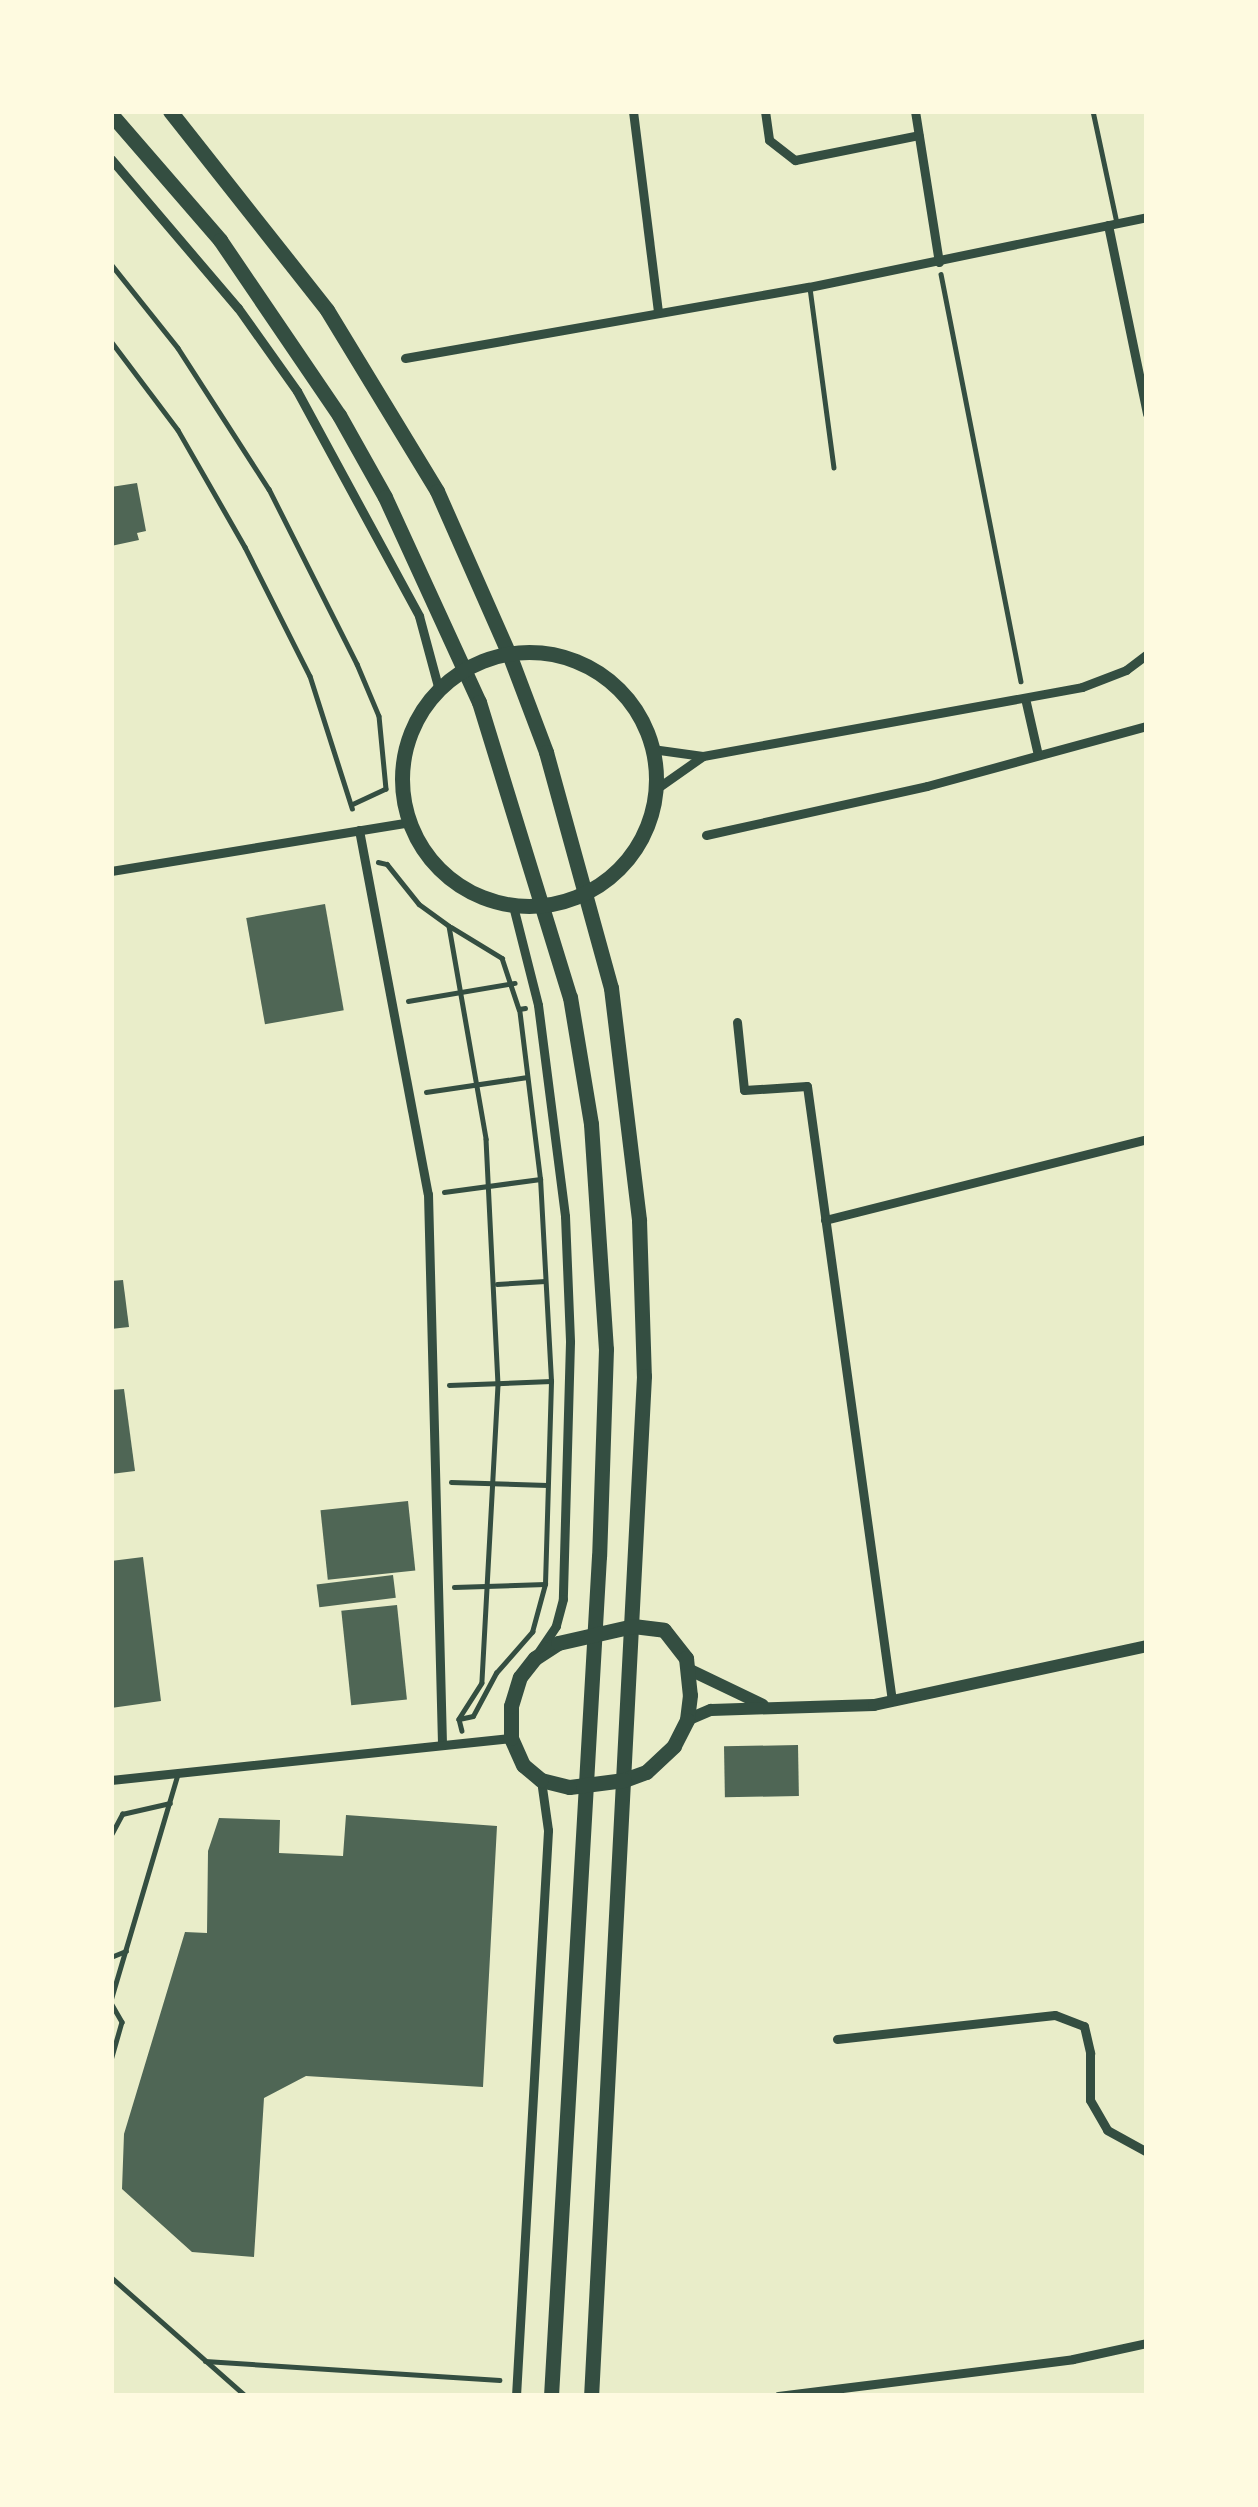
<!DOCTYPE html>
<html>
<head>
<meta charset="utf-8">
<style>
  body { margin:0 }
  #map { position:relative; width:1258px; height:2507px; overflow:hidden; background:#e9edc9; font-family:Overpass,sans-serif }
  div>[style] { position:absolute }
  [style*='--x'] { left:calc(var(--x)*1px); top:calc(var(--y)*1px); width:calc(var(--w)*1px); rotate:calc(var(--a)*1deg) }
  .building>* { inset:0; background:#4f6655; transform-origin:0 0 }
  .path>* { height:4.5px; margin:-2.25px; padding:0 2.25px; transform-origin:2.25px; border-radius:2.25px; background:#344e41 }
  .service>* { height:4.5px; margin:-2.25px; padding:0 2.25px; transform-origin:2.25px; border-radius:2.25px; background:#344e41 }
  .minor>* { height:9px; margin:-4.5px; padding:0 4.5px; transform-origin:4.5px; border-radius:4.5px; background:#344e41 }
  .tertiary>* { height:12px; margin:-6px; padding:0 6px; transform-origin:6px; border-radius:6px; background:#344e41 }
  .primary>* { height:15px; margin:-7.5px; padding:0 7.5px; transform-origin:7.5px; border-radius:7.5px; background:#344e41 }
  .primary>.ring { margin:-7.5px; padding:0; box-sizing:content-box; background:none; border:15px solid #344e41; border-radius:50% }
  span { translate:-50% -50%; white-space:nowrap; text-align:center; line-height:1.15; -webkit-text-stroke:10px #fefae0; paint-order:stroke }
  .frame { position:absolute; inset:0; border:114px solid #fefae0; pointer-events:none }
</style>
</head>
<body>
<div id="map">
  <div class="building">
    <i style="clip-path:polygon(137px 483px,146px 531px,137px 533px,139px 540px,111px 546px,111px 487px)"></i>
    <i style="left:325px;top:904px;width:108px;height:80px;rotate:80deg"></i>
    <i style="clip-path:polygon(123px 1280px,129px 1327px,111px 1329px,111px 1281px)"></i>
    <i style="clip-path:polygon(124px 1389px,135px 1471px,111px 1474px,111px 1390px)"></i>
    <i style="left:408px;top:1501px;width:70px;height:88px;rotate:84deg"></i>
    <i style="clip-path:polygon(143px 1557px,161px 1701px,111px 1708px,111px 1561px)"></i>
    <i style="left:393px;top:1575px;width:23px;height:77px;rotate:83deg"></i>
    <i style="left:397px;top:1605px;width:95px;height:56px;rotate:84deg"></i>
    <i style="left:798px;top:1745px;width:51px;height:74px;rotate:89deg"></i>
    <i style="clip-path:polygon(346px 1815px,497px 1826px,483px 2087px,306px 2076px,264px 2098px,254px 2257px,192px 2252px,122px 2189px,124px 2134px,185px 1932px,207px 1933px,208px 1851px,219px 1818px,280px 1820px,279px 1853px,343px 1856px)"></i>
  </div>
  <div class="path">
    <i style="--x:111;--y:264;--w:107;--a:51.4"></i>
    <i style="--x:178;--y:348;--w:168;--a:57.2"></i>
    <i style="--x:269;--y:489;--w:196;--a:63.3"></i>
    <i style="--x:357;--y:664;--w:56;--a:67.1"></i>
    <i style="--x:379;--y:716;--w:73;--a:84.5"></i>
    <i style="--x:386;--y:789;--w:38;--a:155"></i>
    <i style="--x:941;--y:274;--w:415;--a:78.9"></i>
    <i style="--x:111;--y:341;--w:111;--a:53"></i>
    <i style="--x:178;--y:430;--w:135;--a:60.2"></i>
    <i style="--x:245;--y:547;--w:144;--a:63.3"></i>
    <i style="--x:310;--y:676;--w:139;--a:72.3"></i>
    <i style="--x:378;--y:862;--w:9;--a:13"></i>
    <i style="--x:387;--y:864;--w:51;--a:51.3"></i>
    <i style="--x:419;--y:904;--w:37;--a:36"></i>
    <i style="--x:449;--y:926;--w:216;--a:80.1"></i>
    <i style="--x:486;--y:1139;--w:246;--a:87.2"></i>
    <i style="--x:498;--y:1385;--w:298;--a:93.1"></i>
    <i style="--x:482;--y:1683;--w:43;--a:122.6"></i>
    <i style="--x:459;--y:1719;--w:12;--a:76"></i>
    <i style="--x:451;--y:927;--w:60;--a:31.3"></i>
    <i style="--x:502;--y:958;--w:54;--a:71.6"></i>
    <i style="--x:408;--y:1001;--w:108;--a:-9.6"></i>
    <i style="--x:426;--y:1092;--w:102;--a:-8.4"></i>
    <i style="--x:444;--y:1192;--w:97;--a:-7.7"></i>
    <i style="--x:497;--y:1284;--w:48;--a:-3.6"></i>
    <i style="--x:449;--y:1385;--w:102;--a:-2.2"></i>
    <i style="--x:451;--y:1482;--w:96;--a:1.8"></i>
    <i style="--x:454;--y:1587;--w:91;--a:-1.9"></i>
    <i style="--x:459;--y:1719;--w:14;--a:-12"></i>
    <i style="--x:473;--y:1716;--w:49;--a:-61.9"></i>
    <i style="--x:496;--y:1673;--w:55;--a:-48.7"></i>
    <i style="--x:532;--y:1632;--w:50;--a:-74.8"></i>
    <i style="--x:545;--y:1584;--w:203;--a:-88.3"></i>
    <i style="--x:551;--y:1381;--w:202;--a:-93.1"></i>
    <i style="--x:540;--y:1179;--w:171;--a:-97"></i>
    <i style="--x:519;--y:1009;--w:6;--a:-9"></i>
    <i style="--x:111;--y:2277;--w:180;--a:41.4"></i>
    <i style="--x:205;--y:2361;--w:295;--a:3.7"></i>
  </div>
  <div class="service">
    <i style="--x:1093;--y:111;--w:115;--a:77.9"></i>
    <i style="--x:810;--y:288;--w:181;--a:82.4"></i>
    <i style="--x:111;--y:1835;--w:24;--a:-62"></i>
    <i style="--x:122;--y:1814;--w:49;--a:-12.9"></i>
    <i style="--x:111;--y:1957;--w:16;--a:-22"></i>
    <i style="--x:111;--y:1999;--w:233;--a:-73.5"></i>
    <i style="--x:111;--y:2003;--w:22;--a:60"></i>
    <i style="--x:122;--y:2022;--w:40;--a:106"></i>
  </div>
  <div class="minor">
    <i style="--x:633;--y:111;--w:202;--a:82.9"></i>
    <i style="--x:765;--y:111;--w:29;--a:82"></i>
    <i style="--x:769;--y:140;--w:33;--a:38"></i>
    <i style="--x:795;--y:160;--w:126;--a:-11.4"></i>
    <i style="--x:915;--y:111;--w:153;--a:81"></i>
    <i style="--x:111;--y:159;--w:196;--a:49.6"></i>
    <i style="--x:238;--y:308;--w:102;--a:54.6"></i>
    <i style="--x:297;--y:391;--w:256;--a:61.5"></i>
    <i style="--x:419;--y:616;--w:77;--a:74.9"></i>
    <i style="--x:1108;--y:225;--w:193;--a:78.3"></i>
    <i style="--x:405;--y:358;--w:410;--a:-10"></i>
    <i style="--x:809;--y:287;--w:345;--a:-11.7"></i>
    <i style="--x:1025;--y:698;--w:58;--a:77.2"></i>
    <i style="--x:652;--y:749;--w:51;--a:7.8"></i>
    <i style="--x:703;--y:756;--w:385;--a:-10.3"></i>
    <i style="--x:1082;--y:687;--w:47;--a:-21.1"></i>
    <i style="--x:1126;--y:670;--w:26;--a:-37"></i>
    <i style="--x:656;--y:789;--w:57;--a:-35.1"></i>
    <i style="--x:359;--y:830;--w:370;--a:79.3"></i>
    <i style="--x:428;--y:1194;--w:551;--a:88.54"></i>
    <i style="--x:706;--y:835;--w:226;--a:-12.5"></i>
    <i style="--x:927;--y:786;--w:228;--a:-15.3"></i>
    <i style="--x:111;--y:871;--w:302;--a:-9.3"></i>
    <i style="--x:513;--y:906;--w:102;--a:75.8"></i>
    <i style="--x:538;--y:1005;--w:213;--a:82.7"></i>
    <i style="--x:565;--y:1216;--w:126;--a:87.7"></i>
    <i style="--x:570;--y:1342;--w:257;--a:91.6"></i>
    <i style="--x:563;--y:1599;--w:28;--a:105"></i>
    <i style="--x:556;--y:1626;--w:30;--a:124"></i>
    <i style="--x:737;--y:1022;--w:68;--a:84.1"></i>
    <i style="--x:744;--y:1090;--w:63;--a:-3.6"></i>
    <i style="--x:807;--y:1086;--w:621;--a:82.13"></i>
    <i style="--x:825;--y:1220;--w:332;--a:-14.1"></i>
    <i style="--x:111;--y:1780;--w:402;--a:-6"></i>
    <i style="--x:837;--y:2039;--w:219;--a:-6.3"></i>
    <i style="--x:1055;--y:2015;--w:31;--a:21"></i>
    <i style="--x:1084;--y:2026;--w:28;--a:77"></i>
    <i style="--x:1090;--y:2053;--w:47;--a:90"></i>
    <i style="--x:1090;--y:2100;--w:34;--a:60"></i>
    <i style="--x:1107;--y:2130;--w:46;--a:28.8"></i>
    <i style="--x:516;--y:2396;--w:567;--a:-86.76"></i>
    <i style="--x:548;--y:1830;--w:50;--a:-98"></i>
    <i style="--x:778;--y:2396;--w:297;--a:-7.1"></i>
    <i style="--x:1073;--y:2359;--w:76;--a:-12.2"></i>
  </div>
  <div class="tertiary">
    <i style="--x:688;--y:1669;--w:83;--a:25.6"></i>
    <i style="--x:687;--y:1720;--w:26;--a:-23"></i>
    <i style="--x:711;--y:1710;--w:163;--a:-1.8"></i>
    <i style="--x:874;--y:1705;--w:279;--a:-12.2"></i>
  </div>
  <div class="primary">
    <i style="--x:170;--y:111;--w:253;--a:51.7"></i>
    <i style="--x:327;--y:310;--w:212;--a:58.7"></i>
    <i style="--x:437;--y:491;--w:178;--a:66.2"></i>
    <i style="--x:509;--y:654;--w:105;--a:69.3"></i>
    <i style="--x:546;--y:752;--w:245;--a:74.6"></i>
    <i style="--x:611;--y:988;--w:234;--a:83.1"></i>
    <i style="--x:639;--y:1220;--w:156;--a:88.2"></i>
    <i style="--x:644;--y:1376;--w:1021;--a:92.97"></i>
    <i style="--x:111;--y:114;--w:167;--a:49.1"></i>
    <i style="--x:220;--y:240;--w:212;--a:55.8"></i>
    <i style="--x:339;--y:415;--w:94;--a:60.7"></i>
    <i style="--x:385;--y:497;--w:226;--a:65.4"></i>
    <i style="--x:479;--y:702;--w:309;--a:72.9"></i>
    <i style="--x:570;--y:997;--w:129;--a:80.6"></i>
    <i style="--x:591;--y:1124;--w:225;--a:86.2"></i>
    <i style="--x:606;--y:1349;--w:207;--a:91.9"></i>
    <i style="--x:599;--y:1556;--w:841;--a:93.27"></i>
    <i class="ring" style="left:402px;top:652px;width:239px;height:239px"></i>
    <i style="--x:633;--y:1626;--w:31;--a:7"></i>
    <i style="--x:664;--y:1630;--w:36;--a:52"></i>
    <i style="--x:686;--y:1658;--w:37;--a:84"></i>
    <i style="--x:690;--y:1695;--w:25;--a:97"></i>
    <i style="--x:687;--y:1720;--w:29;--a:117"></i>
    <i style="--x:674;--y:1746;--w:38;--a:137"></i>
    <i style="--x:646;--y:1772;--w:23;--a:160"></i>
    <i style="--x:624;--y:1780;--w:55;--a:172.7"></i>
    <i style="--x:569;--y:1787;--w:29;--a:-166"></i>
    <i style="--x:541;--y:1780;--w:23;--a:-140"></i>
    <i style="--x:523;--y:1765;--w:30;--a:-114"></i>
    <i style="--x:511;--y:1738;--w:32;--a:-90"></i>
    <i style="--x:511;--y:1706;--w:30;--a:-73"></i>
    <i style="--x:520;--y:1677;--w:24;--a:-52"></i>
    <i style="--x:535;--y:1658;--w:27;--a:-33"></i>
    <i style="--x:558;--y:1643;--w:77;--a:-12.8"></i>
  </div>
  <div class="frame"></div>
</div>
</body>
</html>
